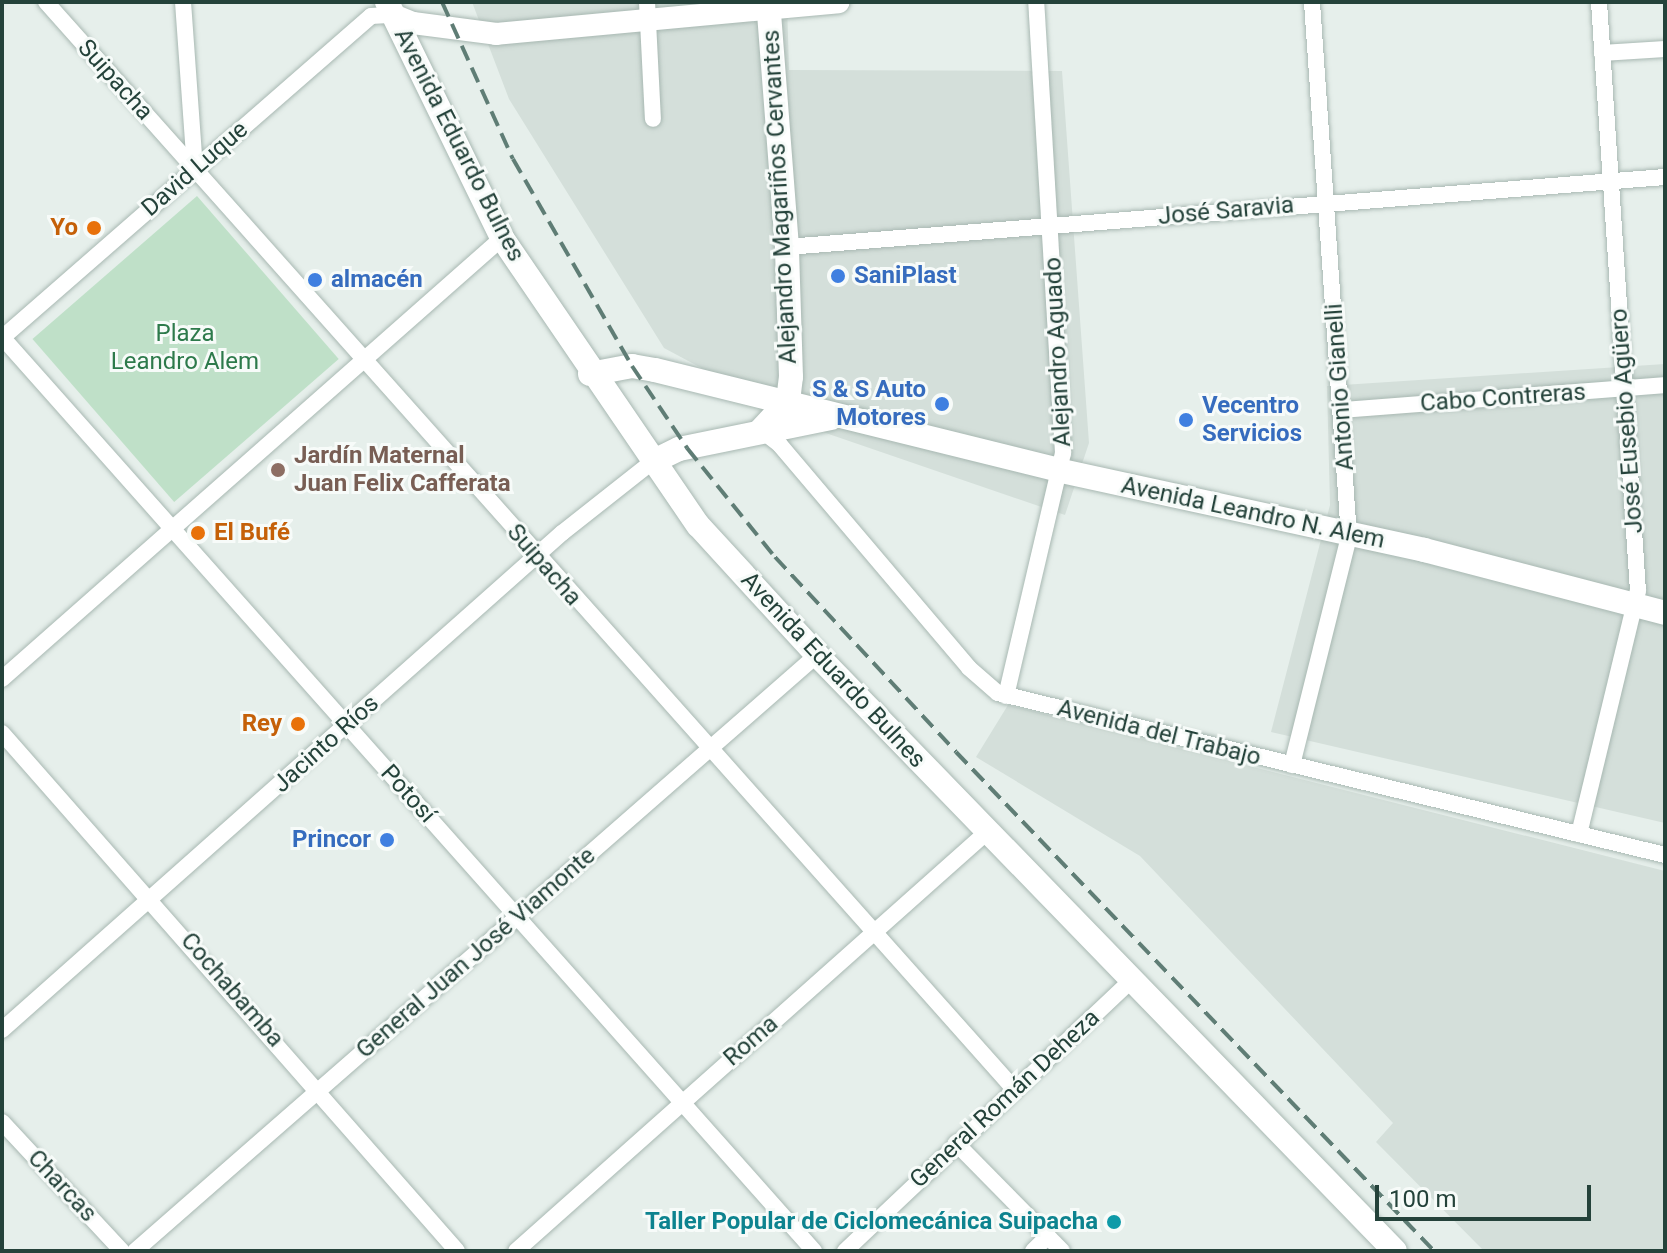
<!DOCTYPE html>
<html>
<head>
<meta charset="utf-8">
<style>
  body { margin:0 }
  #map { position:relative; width:1667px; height:1253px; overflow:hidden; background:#e6efeb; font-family:Roboto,sans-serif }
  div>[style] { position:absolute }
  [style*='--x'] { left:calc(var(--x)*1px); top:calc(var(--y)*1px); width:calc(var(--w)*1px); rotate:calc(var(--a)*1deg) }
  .built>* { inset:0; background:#d4dfda }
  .green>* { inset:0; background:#bfe0c8; transform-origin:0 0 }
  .roads { filter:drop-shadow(0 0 2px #a8b8b2) drop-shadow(0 0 2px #a8b8b2) }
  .minor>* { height:16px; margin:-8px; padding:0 8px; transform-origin:8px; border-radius:8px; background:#fff }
  .tertiary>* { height:22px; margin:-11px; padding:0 11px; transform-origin:11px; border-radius:11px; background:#fff }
  .secondary>* { height:24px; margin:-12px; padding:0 12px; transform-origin:12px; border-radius:12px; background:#fff }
  .rail>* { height:4px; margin-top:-2px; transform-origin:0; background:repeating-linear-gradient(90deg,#5f7d75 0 16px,transparent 0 24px) }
  .dots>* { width:22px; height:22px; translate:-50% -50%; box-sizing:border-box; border:4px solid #f7fbf9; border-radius:50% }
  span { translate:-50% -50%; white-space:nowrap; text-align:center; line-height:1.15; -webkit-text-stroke:6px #f7fbf9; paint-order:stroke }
  .street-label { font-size:24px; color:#24423a }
  .food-label { font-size:24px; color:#c56008; font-weight:700 }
  .right { translate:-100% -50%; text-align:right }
  .left { translate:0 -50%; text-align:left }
  .shop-label { font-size:24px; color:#366cbe; font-weight:700 }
  .park-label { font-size:24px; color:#2d7a4b }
  .education-label { font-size:24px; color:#785e54; font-weight:700 }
  .culture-label { font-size:24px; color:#0d838f; font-weight:700 }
  .frame { position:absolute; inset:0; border:4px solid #24423a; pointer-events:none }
  .scale { position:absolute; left:1375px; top:1185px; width:216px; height:36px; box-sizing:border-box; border:4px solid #24423a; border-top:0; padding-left:10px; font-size:24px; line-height:28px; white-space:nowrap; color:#24423a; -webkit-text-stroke:6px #f7fbf9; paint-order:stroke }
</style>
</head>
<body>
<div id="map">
  <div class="built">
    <i style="clip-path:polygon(472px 2px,787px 2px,789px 70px,1062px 71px,1089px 443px,1065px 515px,817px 430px,664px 348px,509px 99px)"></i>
    <i style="clip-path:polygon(1665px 364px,1665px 823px,1271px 732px,1330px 505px,1327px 386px)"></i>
    <i style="clip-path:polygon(1008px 705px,1665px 871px,1665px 1251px,1484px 1251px,1376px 1142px,1393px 1123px,1140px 856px,976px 757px)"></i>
  </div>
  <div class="green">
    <i style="left:197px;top:196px;width:216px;height:218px;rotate:49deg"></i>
  </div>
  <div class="roads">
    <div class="minor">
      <i style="--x:46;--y:2;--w:1457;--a:48.31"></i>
      <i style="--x:183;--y:2;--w:167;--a:85.9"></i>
      <i style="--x:647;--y:2;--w:117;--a:87.1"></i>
      <i style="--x:1602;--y:53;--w:63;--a:-3.6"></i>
      <i style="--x:787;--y:247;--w:881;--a:-4.56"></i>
      <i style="--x:2;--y:337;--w:1223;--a:48.38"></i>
      <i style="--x:2;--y:338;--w:490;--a:-41.1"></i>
      <i style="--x:371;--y:16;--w:22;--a:-3"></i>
      <i style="--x:1342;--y:410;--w:324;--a:-4.4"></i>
      <i style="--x:761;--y:430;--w:24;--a:38"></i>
      <i style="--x:780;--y:445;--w:292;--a:49.7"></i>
      <i style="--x:969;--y:668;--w:38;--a:41"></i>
      <i style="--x:998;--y:693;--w:686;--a:13.65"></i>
      <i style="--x:2;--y:679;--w:667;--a:-41.41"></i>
      <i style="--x:1006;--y:696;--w:250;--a:-76.8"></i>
      <i style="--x:1063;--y:453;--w:452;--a:-93.4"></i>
      <i style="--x:2;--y:733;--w:689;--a:48.7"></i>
      <i style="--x:1292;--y:765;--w:235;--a:-76"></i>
      <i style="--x:1349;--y:537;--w:536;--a:-93.96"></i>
      <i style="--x:1579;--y:834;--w:250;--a:-76.4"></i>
      <i style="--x:1638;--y:591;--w:590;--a:-93.79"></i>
      <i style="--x:2;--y:1030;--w:749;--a:-41.59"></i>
      <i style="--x:562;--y:533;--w:115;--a:-38.3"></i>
      <i style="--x:2;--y:1122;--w:176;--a:47.1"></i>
      <i style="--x:956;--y:1143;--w:151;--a:45.5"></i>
      <i style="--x:135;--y:1251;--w:906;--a:-41.15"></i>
      <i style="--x:516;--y:1251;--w:630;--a:-41.66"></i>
      <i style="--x:845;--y:1251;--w:393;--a:-43.4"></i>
      <i style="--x:1033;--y:1251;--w:21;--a:-45"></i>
    </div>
    <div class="tertiary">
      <i style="--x:393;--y:15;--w:22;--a:22"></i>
      <i style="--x:413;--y:23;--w:84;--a:7.5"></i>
      <i style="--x:496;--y:34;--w:344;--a:-5.3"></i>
    </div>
    <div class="secondary">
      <i style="--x:387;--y:2;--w:263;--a:64"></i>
      <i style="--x:502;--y:238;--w:348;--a:55.7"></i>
      <i style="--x:698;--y:525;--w:176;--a:47.5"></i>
      <i style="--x:817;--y:655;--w:830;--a:45.88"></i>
      <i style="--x:590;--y:374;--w:43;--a:-10.8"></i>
      <i style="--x:632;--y:366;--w:23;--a:10"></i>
      <i style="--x:655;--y:370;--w:419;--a:13.9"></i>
      <i style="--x:1062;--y:471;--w:371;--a:12.3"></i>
      <i style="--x:1424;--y:550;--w:249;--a:14.6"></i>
      <i style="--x:761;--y:430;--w:40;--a:-47"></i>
      <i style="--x:788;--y:401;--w:24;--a:-83"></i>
      <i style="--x:791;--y:377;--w:130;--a:-91.8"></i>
      <i style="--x:787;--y:247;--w:246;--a:-94.4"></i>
      <i style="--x:652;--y:462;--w:30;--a:-26"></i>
      <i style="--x:679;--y:449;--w:155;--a:-11.5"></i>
    </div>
  </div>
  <div class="rail">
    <i style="--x:442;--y:2;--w:172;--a:65.7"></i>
    <i style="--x:513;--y:159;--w:239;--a:60.1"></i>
    <i style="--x:632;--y:366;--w:99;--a:56.1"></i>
    <i style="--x:687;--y:448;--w:140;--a:51.1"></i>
    <i style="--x:775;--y:557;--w:266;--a:47.1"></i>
    <i style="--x:956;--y:752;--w:691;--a:46.23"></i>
  </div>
  <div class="dots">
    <i style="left:94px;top:228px;background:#e8710a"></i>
    <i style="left:838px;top:276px;background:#3f7fe0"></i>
    <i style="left:315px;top:280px;background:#3f7fe0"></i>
    <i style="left:942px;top:404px;background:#3f7fe0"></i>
    <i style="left:1186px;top:420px;background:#3f7fe0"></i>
    <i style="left:278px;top:470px;background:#8d6e63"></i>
    <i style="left:198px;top:533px;background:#e8710a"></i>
    <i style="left:298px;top:724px;background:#e8710a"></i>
    <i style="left:387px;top:840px;background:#3f7fe0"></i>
    <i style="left:1114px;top:1222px;background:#0f9aa8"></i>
  </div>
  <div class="street-label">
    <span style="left:115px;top:80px;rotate:48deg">Suipacha</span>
    <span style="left:459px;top:145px;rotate:63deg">Avenida Eduardo Bulnes</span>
    <span style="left:195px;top:169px;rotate:-41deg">David Luque</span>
    <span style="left:780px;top:197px;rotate:-93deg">Alejandro Magariños Cervantes</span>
    <span style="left:1226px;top:211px;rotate:-5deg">José Saravia</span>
    <span style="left:1058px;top:352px;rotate:-93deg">Alejandro Aguado</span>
    <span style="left:1340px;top:387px;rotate:-94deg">Antonio Gianelli</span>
    <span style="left:1503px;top:398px;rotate:-4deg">Cabo Contreras</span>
    <span style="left:1627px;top:421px;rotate:-94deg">José Eusebio Agüero</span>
    <span style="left:1253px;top:513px;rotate:12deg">Avenida Leandro N. Alem</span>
    <span style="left:544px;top:565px;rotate:49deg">Suipacha</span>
    <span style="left:833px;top:670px;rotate:47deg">Avenida Eduardo Bulnes</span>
    <span style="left:1159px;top:733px;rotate:14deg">Avenida del Trabajo</span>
    <span style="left:326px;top:744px;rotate:-42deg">Jacinto Ríos</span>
    <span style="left:408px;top:794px;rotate:48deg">Potosí</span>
    <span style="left:476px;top:953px;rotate:-41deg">General Juan José Viamonte</span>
    <span style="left:232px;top:990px;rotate:49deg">Cochabamba</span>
    <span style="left:751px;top:1041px;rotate:-41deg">Roma</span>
    <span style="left:1005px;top:1099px;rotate:-43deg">General Román Deheza</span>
    <span style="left:62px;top:1186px;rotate:47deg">Charcas</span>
  </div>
  <div class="food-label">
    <span class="right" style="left:78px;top:228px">Yo</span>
    <span class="left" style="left:214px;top:533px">El Bufé</span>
    <span class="right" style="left:282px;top:724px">Rey</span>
  </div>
  <div class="shop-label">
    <span class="left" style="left:854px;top:276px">SaniPlast</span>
    <span class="left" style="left:331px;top:280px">almacén</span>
    <span class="right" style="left:926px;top:404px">S &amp; S Auto<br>Motores</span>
    <span class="left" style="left:1202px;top:420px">Vecentro<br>Servicios</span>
    <span class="right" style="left:371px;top:840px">Princor</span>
  </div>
  <div class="park-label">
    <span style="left:185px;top:348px">Plaza<br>Leandro Alem</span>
  </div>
  <div class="education-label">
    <span class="left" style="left:294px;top:470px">Jardín Maternal<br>Juan Felix Cafferata</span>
  </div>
  <div class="culture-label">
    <span class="right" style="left:1098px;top:1222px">Taller Popular de Ciclomecánica Suipacha</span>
  </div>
  <div class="frame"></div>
  <div class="scale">100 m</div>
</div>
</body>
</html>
